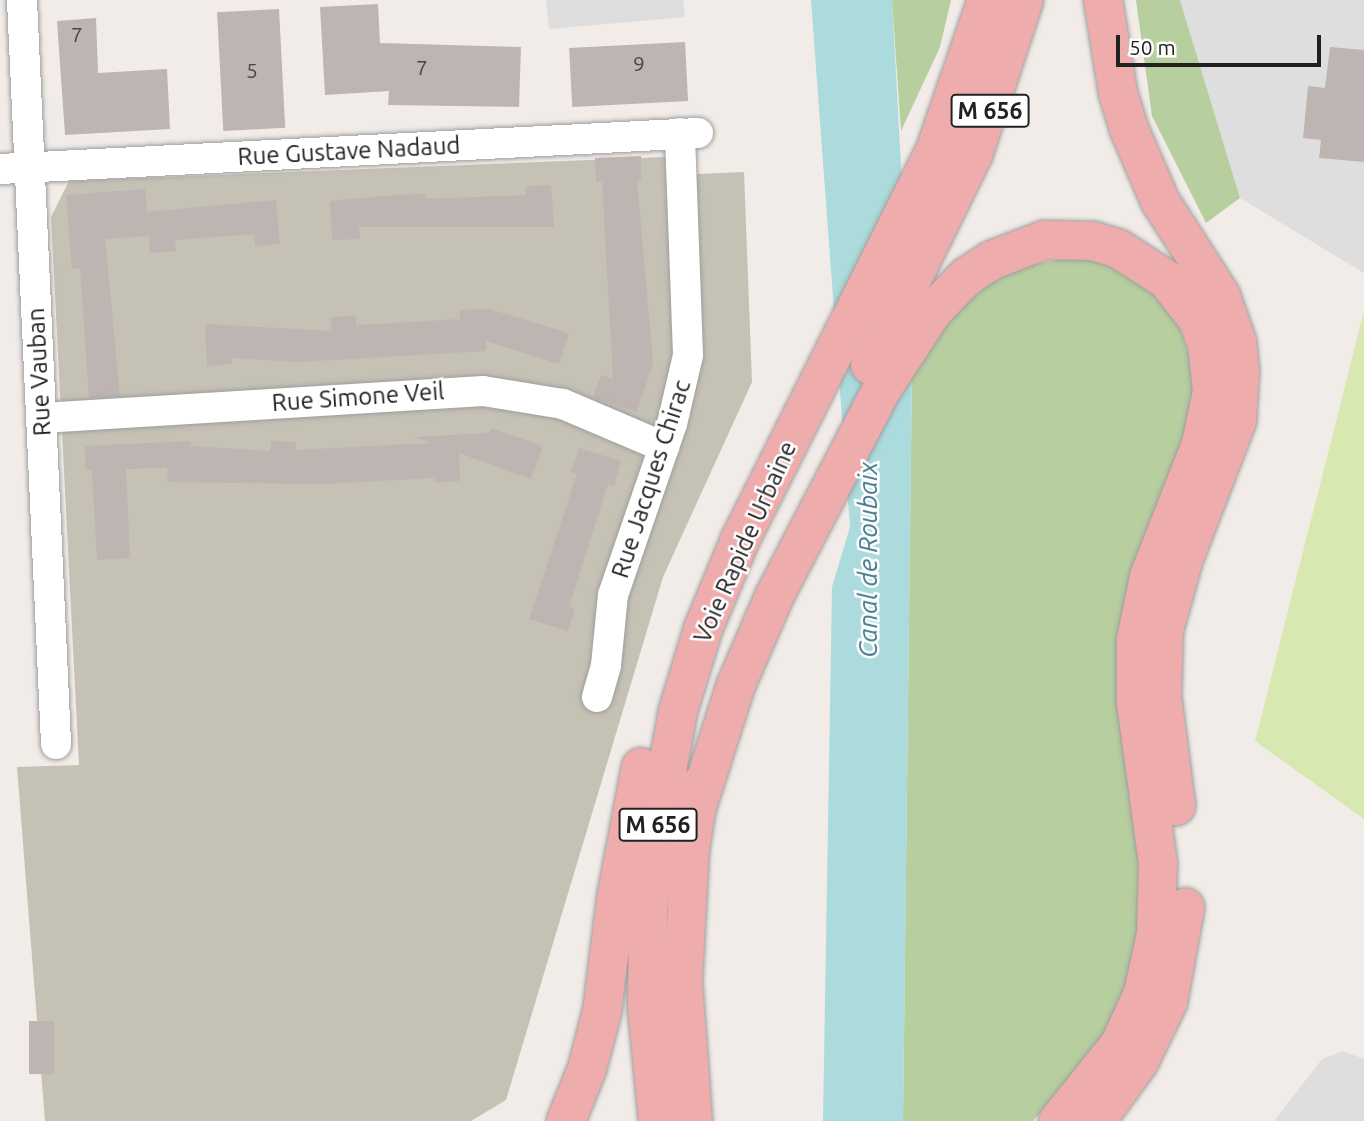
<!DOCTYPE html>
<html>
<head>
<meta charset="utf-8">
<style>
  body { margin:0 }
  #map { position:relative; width:1364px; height:1121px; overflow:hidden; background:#f1ece8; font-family:Ubuntu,sans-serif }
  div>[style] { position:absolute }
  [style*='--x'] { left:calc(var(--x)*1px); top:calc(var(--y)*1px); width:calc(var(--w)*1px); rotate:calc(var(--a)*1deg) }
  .residential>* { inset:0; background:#dfdede }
  .construction>* { inset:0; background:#c5c1b4 }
  .grass>* { inset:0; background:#d7e8b1 }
  .forest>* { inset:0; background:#b7ce9f }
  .parking>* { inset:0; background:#ddd }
  .water>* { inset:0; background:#abdbdc }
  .building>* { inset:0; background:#beb4b1; transform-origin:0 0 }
  .roads { filter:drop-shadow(0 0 2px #9e9e9e) drop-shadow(0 0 2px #9e9e9e) }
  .minor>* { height:30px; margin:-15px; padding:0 15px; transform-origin:15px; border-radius:15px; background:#fff }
  .trunk>* { height:38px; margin:-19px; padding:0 19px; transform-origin:19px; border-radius:19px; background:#eeacad }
  span { translate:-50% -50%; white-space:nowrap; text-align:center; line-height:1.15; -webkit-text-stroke:5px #fff; paint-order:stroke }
  .number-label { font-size:21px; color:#484645 }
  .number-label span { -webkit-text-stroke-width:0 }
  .shield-label span { padding:2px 5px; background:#fff; border:2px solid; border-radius:5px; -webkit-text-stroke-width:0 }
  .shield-label { font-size:23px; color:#212121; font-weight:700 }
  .street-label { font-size:24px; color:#212121 }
  .water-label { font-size:26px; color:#44788e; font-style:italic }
  .scale { position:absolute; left:1116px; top:35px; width:205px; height:32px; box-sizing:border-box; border:4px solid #212121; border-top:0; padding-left:9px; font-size:21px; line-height:24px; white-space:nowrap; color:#212121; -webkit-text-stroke:5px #fff; paint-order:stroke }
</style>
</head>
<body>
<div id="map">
  <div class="residential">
    <i style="clip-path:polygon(1180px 0,1364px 0,1364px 273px,1240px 198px)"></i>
    <i style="clip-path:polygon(1343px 1051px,1364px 1059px,1364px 1121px,1274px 1121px,1322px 1059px)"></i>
  </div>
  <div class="construction">
    <i style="clip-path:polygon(665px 157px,675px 175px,744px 172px,752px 382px,663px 577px,506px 1100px,471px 1121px,45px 1121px,17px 767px,79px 765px,51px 217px,69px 181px)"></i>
  </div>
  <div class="grass">
    <i style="clip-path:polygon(1364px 311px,1364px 819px,1255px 741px)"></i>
  </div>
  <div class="forest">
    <i style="clip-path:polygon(892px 0,951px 0,940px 47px,901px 131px)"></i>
    <i style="clip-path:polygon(1136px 0,1180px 0,1240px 198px,1206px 223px,1152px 116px)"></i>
    <i style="clip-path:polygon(1074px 257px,1106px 263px,1158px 296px,1176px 318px,1188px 350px,1194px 392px,1141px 850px,1143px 903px,1130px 974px,1113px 1021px,1087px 1063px,1033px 1121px,903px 1121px,912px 368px,961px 307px,990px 283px,1029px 265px)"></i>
  </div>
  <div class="parking">
    <i style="clip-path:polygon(546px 0,683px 0,685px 17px,549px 29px)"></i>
  </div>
  <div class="water">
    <i style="clip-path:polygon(811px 0,892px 0,912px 368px,903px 1121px,823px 1121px,832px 587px,850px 527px)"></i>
  </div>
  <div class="building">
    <i style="clip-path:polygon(378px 4px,380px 43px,521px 47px,519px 107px,388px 105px,389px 91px,325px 95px,320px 7px)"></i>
    <i style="left:279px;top:9px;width:119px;height:62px;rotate:87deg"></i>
    <i style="clip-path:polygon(96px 18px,98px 73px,167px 69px,170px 129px,65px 135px,57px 21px)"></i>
    <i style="left:685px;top:42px;width:59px;height:116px;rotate:87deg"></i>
    <i style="clip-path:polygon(1330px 47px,1364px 50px,1364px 162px,1319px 158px,1321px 140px,1303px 138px,1308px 86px,1325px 88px)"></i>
    <i style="clip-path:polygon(641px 156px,641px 180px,637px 180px,653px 363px,637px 412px,593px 398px,601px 375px,613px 379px,602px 182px,596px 182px,595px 158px)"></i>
    <i style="clip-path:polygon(551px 185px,554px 227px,359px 227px,360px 239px,332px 240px,330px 201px,397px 195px,425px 194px,426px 199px,526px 195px,526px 186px)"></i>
    <i style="clip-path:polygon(145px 189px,147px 212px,276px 200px,280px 244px,255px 246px,254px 234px,175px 240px,176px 251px,150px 253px,149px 236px,105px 239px,120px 396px,89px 398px,80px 268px,72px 269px,66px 195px)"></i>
    <i style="clip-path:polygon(489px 309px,569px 333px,559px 364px,486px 341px,486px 351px,298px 362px,232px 358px,232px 364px,207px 366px,205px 324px,331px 331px,331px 317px,356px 316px,356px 325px,396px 323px,460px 319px,459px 310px)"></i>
    <i style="clip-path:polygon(491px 428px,543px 446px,531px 479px,459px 453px,460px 481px,434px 482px,434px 478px,322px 484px,168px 482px,167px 468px,126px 469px,130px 558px,97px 560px,92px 470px,86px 470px,85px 446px,191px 441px,191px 446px,270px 451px,271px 441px,296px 442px,295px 450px,430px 443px,415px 437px,489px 433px)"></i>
    <i style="clip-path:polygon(579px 448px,621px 461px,614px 486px,608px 484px,569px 607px,575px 609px,568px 631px,529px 619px,577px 474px,571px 472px)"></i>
    <i style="left:29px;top:1021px;width:25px;height:53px"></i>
  </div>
  <div class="roads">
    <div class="minor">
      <i style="--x:22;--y:0;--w:745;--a:87.38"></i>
      <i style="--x:0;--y:169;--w:699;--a:-2.95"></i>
      <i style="--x:42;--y:418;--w:442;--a:-3.5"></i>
      <i style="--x:483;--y:391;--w:81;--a:9.2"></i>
      <i style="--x:563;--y:404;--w:110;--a:23.1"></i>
      <i style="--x:597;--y:697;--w:33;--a:-74"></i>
      <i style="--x:606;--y:665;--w:70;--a:-84.3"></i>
      <i style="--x:613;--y:595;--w:181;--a:-71"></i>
      <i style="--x:672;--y:424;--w:71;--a:-76.9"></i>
      <i style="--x:688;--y:355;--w:222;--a:-92.1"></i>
    </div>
    <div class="trunk">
      <i style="--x:1103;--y:0;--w:94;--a:80.8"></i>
      <i style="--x:1118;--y:93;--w:38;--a:73"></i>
      <i style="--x:1129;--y:129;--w:78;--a:66.7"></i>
      <i style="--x:1160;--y:201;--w:113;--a:57.3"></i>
      <i style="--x:1221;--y:296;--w:49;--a:70.8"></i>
      <i style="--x:1237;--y:342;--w:29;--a:84"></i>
      <i style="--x:1240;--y:371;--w:50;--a:93.4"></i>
      <i style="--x:1237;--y:421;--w:147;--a:111.1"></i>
      <i style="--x:1184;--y:558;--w:75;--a:105.5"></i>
      <i style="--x:1164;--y:630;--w:66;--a:91.7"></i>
      <i style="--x:1162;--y:696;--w:111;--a:82.7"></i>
      <i style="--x:870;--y:365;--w:234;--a:-63.9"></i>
      <i style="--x:973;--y:155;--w:163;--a:-71.8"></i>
      <i style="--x:696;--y:810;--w:131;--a:-72.3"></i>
      <i style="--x:736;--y:685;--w:96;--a:-66.6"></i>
      <i style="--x:774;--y:597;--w:234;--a:-62.6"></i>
      <i style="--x:882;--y:389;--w:93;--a:-56.8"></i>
      <i style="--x:933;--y:311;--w:47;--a:-45.9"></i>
      <i style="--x:966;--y:277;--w:31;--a:-33"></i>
      <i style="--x:992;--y:260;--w:56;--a:-21"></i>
      <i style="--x:1044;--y:240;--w:49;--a:1.2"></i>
      <i style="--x:1093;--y:241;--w:27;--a:17"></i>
      <i style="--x:1119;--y:249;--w:57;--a:32.9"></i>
      <i style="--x:1167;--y:280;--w:51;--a:52.2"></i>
      <i style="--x:1198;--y:320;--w:25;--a:69"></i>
      <i style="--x:1207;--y:343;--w:49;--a:84.2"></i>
      <i style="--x:1212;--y:392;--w:53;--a:101.9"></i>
      <i style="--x:1201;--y:444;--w:143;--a:111.4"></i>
      <i style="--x:1149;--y:577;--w:64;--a:101.7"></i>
      <i style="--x:1136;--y:640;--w:63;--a:90"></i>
      <i style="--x:1136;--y:703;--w:162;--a:82.2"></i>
      <i style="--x:1158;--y:864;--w:70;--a:91.6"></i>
      <i style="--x:1156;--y:934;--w:60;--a:102.4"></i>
      <i style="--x:1143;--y:993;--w:56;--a:114.3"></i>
      <i style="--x:1120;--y:1044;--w:99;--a:128.8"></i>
      <i style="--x:566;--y:1121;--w:56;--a:-68"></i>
      <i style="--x:587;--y:1069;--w:59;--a:-75.3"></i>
      <i style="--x:602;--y:1012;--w:114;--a:-82.9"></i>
      <i style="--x:616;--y:899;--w:134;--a:-79.3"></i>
      <i style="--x:658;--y:1121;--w:116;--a:-95.5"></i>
      <i style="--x:647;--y:1006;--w:94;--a:-89.4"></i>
      <i style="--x:648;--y:912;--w:99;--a:-83.6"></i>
      <i style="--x:659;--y:814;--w:105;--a:-79.5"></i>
      <i style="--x:678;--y:711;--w:86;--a:-73"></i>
      <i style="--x:703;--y:629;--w:96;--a:-67.4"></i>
      <i style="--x:740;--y:540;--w:438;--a:-63.4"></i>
      <i style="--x:936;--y:148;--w:157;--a:-71"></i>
      <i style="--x:693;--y:1121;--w:139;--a:-94.1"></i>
      <i style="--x:683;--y:982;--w:132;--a:-87"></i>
      <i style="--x:690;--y:850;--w:66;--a:-81.3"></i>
      <i style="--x:1096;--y:1121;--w:73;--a:-53.9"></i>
      <i style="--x:1139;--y:1062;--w:67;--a:-64.2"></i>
      <i style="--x:1168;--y:1002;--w:96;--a:-79.7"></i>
    </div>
  </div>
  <div class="number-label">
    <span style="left:77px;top:34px">7</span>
    <span style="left:639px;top:63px">9</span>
    <span style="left:422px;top:67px">7</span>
    <span style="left:252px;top:70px">5</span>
  </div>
  <div class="shield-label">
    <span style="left:990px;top:111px">M 656</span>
    <span style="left:658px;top:825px">M 656</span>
  </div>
  <div class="street-label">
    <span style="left:349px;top:151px;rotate:-3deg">Rue Gustave Nadaud</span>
    <span style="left:39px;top:372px;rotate:-93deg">Rue Vauban</span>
    <span style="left:358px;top:397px;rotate:-4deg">Rue Simone Veil</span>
    <span style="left:651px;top:479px;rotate:-72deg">Rue Jacques Chirac</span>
    <span style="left:745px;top:542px;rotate:-66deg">Voie Rapide Urbaine</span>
  </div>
  <div class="water-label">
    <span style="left:868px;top:560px;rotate:-90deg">Canal de Roubaix</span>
  </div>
  <div class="scale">50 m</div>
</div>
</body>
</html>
